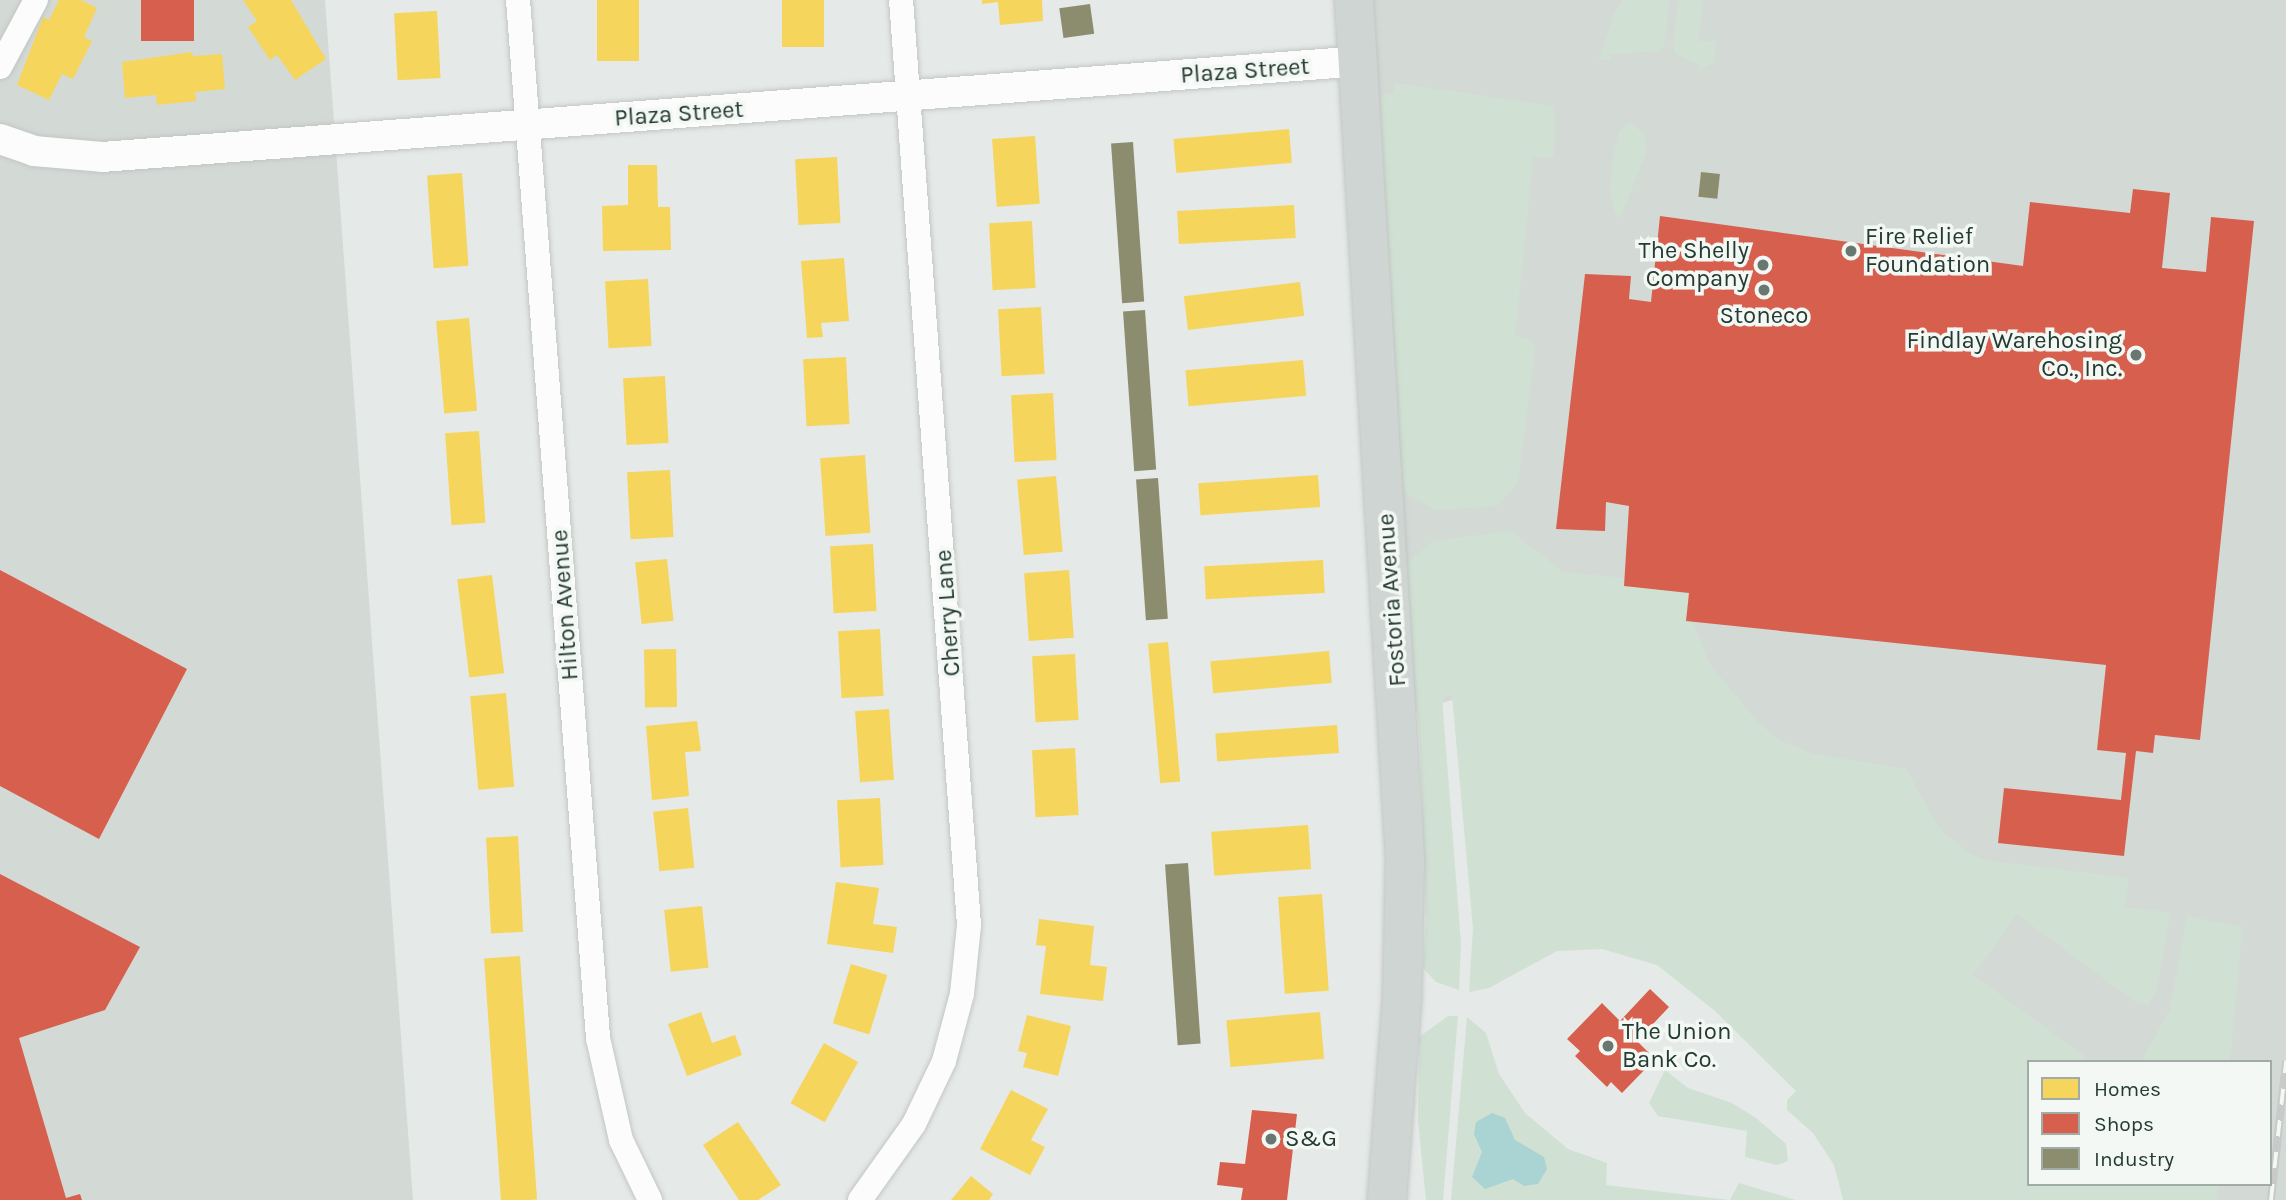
<!DOCTYPE html>
<html>
<head>
<meta charset="utf-8">
<style>
  body { margin:0 }
  #map { position:relative; width:2286px; height:1200px; overflow:hidden; background:#e5e9e7; font-family:Karla,sans-serif }
  div>[style] { position:absolute }
  [style*='--x'] { left:calc(var(--x)*1px); top:calc(var(--y)*1px); width:calc(var(--w)*1px); rotate:calc(var(--a)*1deg) }
  .built>* { inset:0; background:#d3dad6 }
  .green>* { inset:0; background:#d0e1d3 }
  .water>* { inset:0; background:#aad3d3 }
  .homes>* { inset:0; background:#f6d55c; transform-origin:0 0 }
  .shops>* { inset:0; background:#d6604d; transform-origin:0 0 }
  .industry>* { inset:0; background:#8c8c6e; transform-origin:0 0 }
  .roads { filter:drop-shadow(0 0 2px #c2c6c4) drop-shadow(0 0 2px #c2c6c4) }
  .minor>* { height:24px; margin:-12px; padding:0 12px; transform-origin:12px; border-radius:12px; background:#fbfcfb }
  .tertiary>* { height:30px; margin:-15px; padding:0 15px; transform-origin:15px; border-radius:15px; background:#fbfcfb }
  .primary>* { height:38px; margin:-19px; padding:0 19px; transform-origin:19px; border-radius:19px; background:#ced5d2 }
  .rail>* { height:8px; margin-top:-4px; transform-origin:0; background:repeating-linear-gradient(90deg,#f3f8f5 0 16px,#c7cac9 0 32px); box-sizing:border-box; border-block:2px solid #c7cac9 }
  .dots>* { width:19px; height:19px; translate:-50% -50%; box-sizing:border-box; border:4px solid #f3f8f5; border-radius:50% }
  span { translate:-50% -50%; white-space:nowrap; text-align:center; line-height:1.15; -webkit-text-stroke:7px #f3f8f5; paint-order:stroke }
  .street-label { font-size:24px; color:#253b31 }
  .poi-label { font-size:24px; color:#253b31 }
  .left { translate:0 -50%; text-align:left }
  .right { translate:-100% -50%; text-align:right }
  .legend { position:absolute; left:2027px; top:1060px; width:245px; height:126px; box-sizing:border-box; background:#f3f8f5; border:2px solid #a1aca7; margin:0; padding:9px 12px; list-style:none; font-size:21px; color:#253b31 }
  .legend li { display:flex; align-items:center; gap:14px; height:35px }
  .legend b { width:35px; border:2px solid #a1aca7 }
</style>
</head>
<body>
<div id="map">
  <div class="built">
    <i style="clip-path:polygon(0 0,325px 0,413px 1200px,0 1200px)"></i>
    <i style="clip-path:polygon(1346px 0,2286px 0,2286px 1200px,2073px 1200px,2054px 1184px,2270px 1184px,2270px 1062px,2029px 1062px,1456px 699px,1400px 715px)"></i>
  </div>
  <div class="green">
    <i style="clip-path:polygon(1623px 0,1669px 0,1664px 46px,1659px 51px,1609px 54px,1611px 59px,1599px 61px,1615px 11px)"></i>
    <i style="clip-path:polygon(1679px 0,1703px 0,1698px 41px,1716px 41px,1714px 62px,1698px 70px,1700px 65px,1676px 54px,1673px 47px)"></i>
    <i style="clip-path:polygon(1403px 84px,1554px 106px,1554px 154px,1549px 158px,1533px 157px,1515px 336px,1531px 340px,1535px 347px,1519px 474px,1515px 486px,1496px 506px,1437px 510px,1407px 494px,1398px 477px,1380px 95px,1394px 93px,1394px 85px)"></i>
    <i style="clip-path:polygon(1630px 123px,1644px 134px,1646px 153px,1620px 217px,1615px 214px,1611px 193px,1612px 164px,1619px 131px)"></i>
    <i style="clip-path:polygon(1511px 531px,1563px 572px,1625px 578px,1624px 586px,1689px 593px,1686px 621px,1693px 622px,1709px 663px,1758px 723px,1781px 741px,1813px 754px,1906px 769px,1938px 827px,1966px 852px,1983px 860px,2128px 878px,2125px 907px,2170px 913px,2157px 988px,2148px 1005px,2137px 1003px,2017px 914px,1973px 975px,2092px 1062px,2029px 1062px,2029px 1184px,2218px 1184px,2217px 1200px,1843px 1200px,1834px 1165px,1813px 1133px,1787px 1110px,1787px 1100px,1796px 1091px,1715px 1011px,1657px 965px,1602px 949px,1557px 951px,1489px 988px,1469px 992px,1473px 929px,1452px 695px,1442px 697px,1461px 944px,1459px 990px,1436px 982px,1423px 968px,1426px 919px,1420px 744px,1405px 566px,1433px 541px)"></i>
    <i style="clip-path:polygon(2187px 916px,2242px 927px,2230px 1062px,2141px 1062px,2170px 1010px)"></i>
    <i style="clip-path:polygon(1448px 1016px,1458px 1016px,1443px 1200px,1426px 1200px,1418px 1121px,1419px 1037px)"></i>
    <i style="clip-path:polygon(1467px 1017px,1486px 1033px,1499px 1074px,1525px 1113px,1568px 1149px,1607px 1163px,1606px 1185px,1730px 1200px,1739px 1183px,1796px 1200px,1451px 1200px)"></i>
    <i style="clip-path:polygon(1665px 1070px,1688px 1088px,1732px 1103px,1756px 1118px,1786px 1144px,1788px 1161px,1777px 1165px,1745px 1157px,1747px 1131px,1658px 1116px,1649px 1103px)"></i>
  </div>
  <div class="water">
    <i style="clip-path:polygon(1492px 1113px,1505px 1118px,1515px 1140px,1544px 1157px,1547px 1169px,1538px 1184px,1524px 1186px,1513px 1179px,1485px 1189px,1472px 1177px,1482px 1152px,1474px 1134px,1476px 1122px)"></i>
  </div>
  <div class="homes">
    <i style="clip-path:polygon(59px 0,81px 0,97px 8px,84px 37px,92px 41px,73px 79px,62px 74px,49px 100px,17px 85px,43px 17px,49px 20px)"></i>
    <i style="clip-path:polygon(243px 0,291px 0,326px 59px,295px 80px,277px 55px,270px 60px,248px 27px,257px 21px)"></i>
    <i style="left:597px;top:0;width:42px;height:61px"></i>
    <i style="left:782px;top:0;width:42px;height:47px"></i>
    <i style="clip-path:polygon(982px 0,1042px 0,1043px 21px,1000px 25px,998px 2px,982px 4px)"></i>
    <i style="left:437px;top:11px;width:67px;height:43px;rotate:87deg"></i>
    <i style="clip-path:polygon(192px 52px,193px 56px,222px 54px,225px 89px,195px 92px,196px 101px,157px 105px,156px 95px,125px 98px,122px 62px)"></i>
    <i style="left:1289px;top:129px;width:34px;height:116px;rotate:85deg"></i>
    <i style="left:1035px;top:136px;width:68px;height:43px;rotate:86deg"></i>
    <i style="left:837px;top:157px;width:66px;height:42px;rotate:87deg"></i>
    <i style="clip-path:polygon(628px 165px,657px 165px,658px 207px,670px 207px,671px 250px,603px 251px,602px 206px,628px 205px)"></i>
    <i style="left:462px;top:173px;width:93px;height:35px;rotate:86deg"></i>
    <i style="left:1294px;top:205px;width:33px;height:117px;rotate:87deg"></i>
    <i style="left:1032px;top:221px;width:67px;height:43px;rotate:87deg"></i>
    <i style="clip-path:polygon(844px 258px,849px 321px,821px 323px,823px 337px,807px 338px,801px 261px)"></i>
    <i style="left:648px;top:279px;width:67px;height:43px;rotate:87deg"></i>
    <i style="left:1300px;top:282px;width:34px;height:117px;rotate:83deg"></i>
    <i style="left:1041px;top:307px;width:67px;height:43px;rotate:87deg"></i>
    <i style="left:469px;top:318px;width:93px;height:33px;rotate:85deg"></i>
    <i style="left:846px;top:357px;width:67px;height:43px;rotate:87deg"></i>
    <i style="left:1303px;top:360px;width:36px;height:118px;rotate:85deg"></i>
    <i style="left:665px;top:376px;width:67px;height:42px;rotate:87deg"></i>
    <i style="left:1053px;top:393px;width:67px;height:42px;rotate:87deg"></i>
    <i style="left:479px;top:431px;width:92px;height:34px;rotate:86deg"></i>
    <i style="left:865px;top:455px;width:78px;height:45px;rotate:86deg"></i>
    <i style="left:670px;top:470px;width:67px;height:43px;rotate:87deg"></i>
    <i style="left:1318px;top:475px;width:32px;height:120px;rotate:86deg"></i>
    <i style="left:1056px;top:476px;width:76px;height:39px;rotate:85deg"></i>
    <i style="left:873px;top:544px;width:67px;height:43px;rotate:87deg"></i>
    <i style="left:667px;top:559px;width:62px;height:32px;rotate:84deg"></i>
    <i style="left:1323px;top:560px;width:33px;height:119px;rotate:87deg"></i>
    <i style="left:1069px;top:570px;width:68px;height:45px;rotate:86deg"></i>
    <i style="left:492px;top:575px;width:99px;height:35px;rotate:83deg"></i>
    <i style="left:880px;top:629px;width:67px;height:42px;rotate:87deg"></i>
    <i style="left:1168px;top:642px;width:140px;height:20px;rotate:85deg"></i>
    <i style="left:676px;top:649px;width:58px;height:32px;rotate:89deg"></i>
    <i style="left:1329px;top:651px;width:32px;height:119px;rotate:85deg"></i>
    <i style="left:1075px;top:654px;width:66px;height:43px;rotate:87deg"></i>
    <i style="left:506px;top:693px;width:94px;height:36px;rotate:85deg"></i>
    <i style="left:889px;top:709px;width:71px;height:34px;rotate:86deg"></i>
    <i style="clip-path:polygon(697px 721px,701px 751px,685px 752px,689px 796px,652px 800px,646px 726px)"></i>
    <i style="left:1337px;top:725px;width:28px;height:122px;rotate:86deg"></i>
    <i style="left:1075px;top:748px;width:67px;height:43px;rotate:87deg"></i>
    <i style="left:880px;top:798px;width:67px;height:43px;rotate:87deg"></i>
    <i style="left:688px;top:808px;width:60px;height:35px;rotate:84deg"></i>
    <i style="left:1308px;top:825px;width:44px;height:97px;rotate:86deg"></i>
    <i style="left:518px;top:836px;width:96px;height:32px;rotate:87deg"></i>
    <i style="clip-path:polygon(836px 882px,879px 888px,873px 924px,897px 927px,893px 953px,827px 944px)"></i>
    <i style="left:1322px;top:894px;width:97px;height:44px;rotate:86deg"></i>
    <i style="left:702px;top:906px;width:62px;height:38px;rotate:84deg"></i>
    <i style="clip-path:polygon(1039px 919px,1094px 926px,1090px 965px,1107px 967px,1103px 1001px,1040px 994px,1046px 946px,1036px 945px)"></i>
    <i style="left:520px;top:956px;width:244px;height:36px;rotate:86deg"></i>
    <i style="left:851px;top:964px;width:38px;height:62px;rotate:17deg"></i>
    <i style="clip-path:polygon(701px 1012px,712px 1043px,735px 1035px,742px 1055px,687px 1076px,668px 1024px)"></i>
    <i style="left:1320px;top:1012px;width:47px;height:94px;rotate:85deg"></i>
    <i style="clip-path:polygon(1027px 1015px,1071px 1026px,1058px 1076px,1023px 1067px,1027px 1053px,1018px 1051px)"></i>
    <i style="left:824px;top:1043px;width:39px;height:69px;rotate:29deg"></i>
    <i style="clip-path:polygon(1011px 1090px,1048px 1109px,1031px 1140px,1045px 1147px,1030px 1175px,980px 1149px)"></i>
    <i style="clip-path:polygon(738px 1122px,781px 1185px,758px 1200px,739px 1200px,703px 1145px)"></i>
    <i style="clip-path:polygon(971px 1176px,993px 1194px,989px 1200px,951px 1200px)"></i>
  </div>
  <div class="shops">
    <i style="left:141px;top:0;width:53px;height:41px"></i>
    <i style="clip-path:polygon(2133px 189px,2170px 193px,2162px 268px,2206px 272px,2211px 217px,2254px 221px,2200px 740px,2155px 735px,2153px 753px,2136px 751px,2124px 856px,1998px 843px,2004px 788px,2121px 800px,2126px 753px,2097px 750px,2106px 665px,1686px 621px,1689px 593px,1624px 586px,1629px 506px,1606px 502px,1605px 531px,1556px 529px,1585px 274px,1631px 276px,1629px 299px,1651px 302px,1660px 216px,2023px 266px,2030px 202px,2130px 213px)"></i>
    <i style="clip-path:polygon(0 570px,187px 669px,99px 839px,0 786px)"></i>
    <i style="clip-path:polygon(0 874px,140px 947px,105px 1010px,19px 1038px,66px 1198px,80px 1194px,82px 1200px,0 1200px)"></i>
    <i style="clip-path:polygon(1650px 989px,1669px 1007px,1637px 1041px,1655px 1059px,1622px 1093px,1611px 1082px,1607px 1087px,1575px 1056px,1580px 1051px,1567px 1039px,1602px 1003px,1620px 1021px)"></i>
    <i style="clip-path:polygon(1252px 1110px,1297px 1114px,1287px 1200px,1241px 1200px,1243px 1188px,1217px 1185px,1220px 1162px,1245px 1164px)"></i>
  </div>
  <div class="industry">
    <i style="left:1090px;top:4px;width:30px;height:31px;rotate:82deg"></i>
    <i style="left:1133px;top:142px;width:160px;height:22px;rotate:86deg"></i>
    <i style="left:1701px;top:172px;width:19px;height:25px;rotate:6deg"></i>
    <i style="left:1145px;top:310px;width:160px;height:22px;rotate:86deg"></i>
    <i style="left:1158px;top:478px;width:141px;height:22px;rotate:86deg"></i>
    <i style="left:1188px;top:863px;width:181px;height:23px;rotate:86deg"></i>
  </div>
  <div class="roads">
    <div class="minor">
      <i style="--x:518;--y:0;--w:1041;--a:85.59"></i>
      <i style="--x:598;--y:1038;--w:105;--a:77.3"></i>
      <i style="--x:621;--y:1140;--w:67;--a:64.2"></i>
      <i style="--x:0;--y:67;--w:76;--a:-61.8"></i>
      <i style="--x:860;--y:1200;--w:93;--a:-54.6"></i>
      <i style="--x:914;--y:1124;--w:70;--a:-64.5"></i>
      <i style="--x:944;--y:1061;--w:69;--a:-75"></i>
      <i style="--x:962;--y:994;--w:69;--a:-84.2"></i>
      <i style="--x:969;--y:925;--w:927;--a:-94.2"></i>
    </div>
    <div class="tertiary">
      <i style="--x:0;--y:139;--w:36;--a:19"></i>
      <i style="--x:34;--y:151;--w:68;--a:5"></i>
      <i style="--x:102;--y:157;--w:1263;--a:-4.36"></i>
    </div>
    <div class="primary">
      <i style="--x:1354;--y:0;--w:861;--a:86.6"></i>
      <i style="--x:1405;--y:859;--w:140;--a:91.2"></i>
      <i style="--x:1402;--y:999;--w:202;--a:94.3"></i>
    </div>
  </div>
  <div class="rail">
    <i style="--x:2271;--y:1200;--w:140;--a:-83.8"></i>
  </div>
  <div class="dots">
    <i style="left:1851px;top:251px;background:#687871"></i>
    <i style="left:1763px;top:265px;background:#687871"></i>
    <i style="left:1764px;top:290px;background:#687871"></i>
    <i style="left:2136px;top:355px;background:#687871"></i>
    <i style="left:1608px;top:1046px;background:#687871"></i>
    <i style="left:1271px;top:1139px;background:#687871"></i>
  </div>
  <div class="street-label">
    <span style="left:1245px;top:71px;rotate:-4deg">Plaza Street</span>
    <span style="left:679px;top:114px;rotate:-4deg">Plaza Street</span>
    <span style="left:1392px;top:600px;rotate:-94deg">Fostoria Avenue</span>
    <span style="left:565px;top:605px;rotate:-94deg">Hilton Avenue</span>
    <span style="left:948px;top:613px;rotate:-94deg">Cherry Lane</span>
  </div>
  <div class="poi-label">
    <span class="left" style="left:1865px;top:251px">Fire Relief<br>Foundation</span>
    <span class="right" style="left:1749px;top:265px">The Shelly<br>Company</span>
    <span style="left:1764px;top:316px">Stoneco</span>
    <span class="right" style="left:2122px;top:355px">Findlay Warehosing<br>Co., Inc.</span>
    <span class="left" style="left:1622px;top:1046px">The Union<br>Bank Co.</span>
    <span class="left" style="left:1285px;top:1139px">S&amp;G</span>
  </div>
  <ul class="legend">
  <li><b style="height:19px;background:#f6d55c"></b>Homes</li>
  <li><b style="height:19px;background:#d6604d"></b>Shops</li>
  <li><b style="height:19px;background:#8c8c6e"></b>Industry</li>
  </ul>
</div>
</body>
</html>
